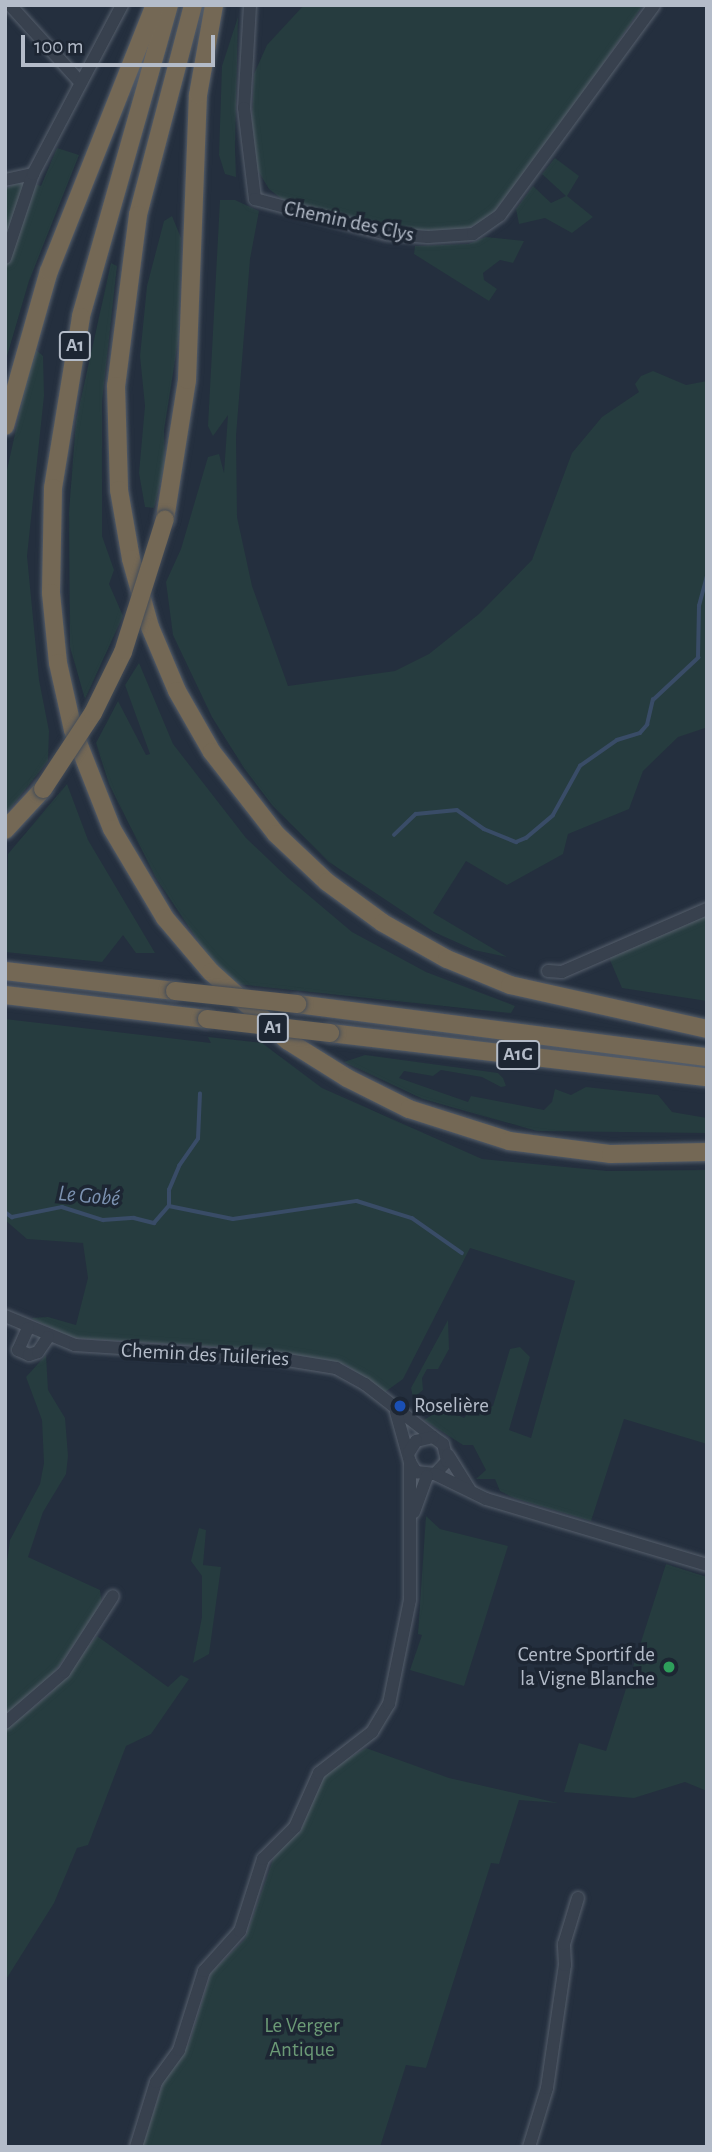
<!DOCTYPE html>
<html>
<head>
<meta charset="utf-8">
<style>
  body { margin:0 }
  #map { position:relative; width:712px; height:2152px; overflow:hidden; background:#242f3e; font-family:"Alegreya Sans",sans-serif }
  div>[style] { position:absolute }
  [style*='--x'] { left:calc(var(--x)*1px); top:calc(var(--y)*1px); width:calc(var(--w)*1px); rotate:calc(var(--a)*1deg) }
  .green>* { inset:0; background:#263c3f }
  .stream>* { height:3.5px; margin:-1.75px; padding:0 1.75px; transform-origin:1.75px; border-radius:1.75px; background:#394c67 }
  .roads { filter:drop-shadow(0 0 2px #565f6c) drop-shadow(0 0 2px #565f6c) }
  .minor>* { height:12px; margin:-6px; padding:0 6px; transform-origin:6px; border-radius:6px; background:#38414e }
  .highway>* { height:18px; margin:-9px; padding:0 9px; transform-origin:9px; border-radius:9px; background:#746855 }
  .bridges { filter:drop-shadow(0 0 2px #434c59) drop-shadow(0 0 2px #434c59) }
  .highway-bridge>* { height:18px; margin:-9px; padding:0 9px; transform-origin:9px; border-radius:9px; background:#746855 }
  .dots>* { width:19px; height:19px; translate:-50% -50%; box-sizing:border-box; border:4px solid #1d2633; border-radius:50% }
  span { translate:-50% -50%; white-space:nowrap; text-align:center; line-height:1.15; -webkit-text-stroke:7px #1d2633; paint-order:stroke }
  .shield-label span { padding:2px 5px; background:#1d2633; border:2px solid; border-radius:5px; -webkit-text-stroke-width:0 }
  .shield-label { font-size:19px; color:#b4bcc9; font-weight:700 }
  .street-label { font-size:21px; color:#b4bcc9 }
  .poi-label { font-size:21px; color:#b4bcc9 }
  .left { translate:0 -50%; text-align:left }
  .right { translate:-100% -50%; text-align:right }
  .park-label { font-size:21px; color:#6b9a76 }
  .water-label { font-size:23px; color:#7c92b1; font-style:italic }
  .frame { position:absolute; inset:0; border:7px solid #b4bcc9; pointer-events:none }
  .scale { position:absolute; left:21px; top:35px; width:194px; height:32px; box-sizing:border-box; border:4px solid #b4bcc9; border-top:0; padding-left:9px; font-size:21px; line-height:24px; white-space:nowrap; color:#b4bcc9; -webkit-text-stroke:5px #1d2633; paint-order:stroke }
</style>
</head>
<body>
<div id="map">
  <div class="green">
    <i style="clip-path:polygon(304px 5px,643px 5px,554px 136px,489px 218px,466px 229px,444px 231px,406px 230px,351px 219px,283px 200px,269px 189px,257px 169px,252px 120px,254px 74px,267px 45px)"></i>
    <i style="clip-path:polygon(238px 17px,235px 147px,236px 177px,225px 174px,219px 155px,222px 66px)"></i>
    <i style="clip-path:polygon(57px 148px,79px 155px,29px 281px,5px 363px,5px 189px,22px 180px,41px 186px)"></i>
    <i style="clip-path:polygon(555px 158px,579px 176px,567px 196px,593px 217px,572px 233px,545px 218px,519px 224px,516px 209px,533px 186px,551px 203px,566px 196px,542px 174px)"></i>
    <i style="clip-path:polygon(220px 200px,235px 200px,259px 211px,250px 259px,236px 436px,237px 517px,252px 586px,288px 686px,395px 671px,429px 654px,479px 614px,532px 560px,572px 453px,602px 417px,639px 392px,635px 384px,641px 376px,653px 371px,686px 385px,707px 381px,705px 728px,678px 737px,643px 771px,629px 809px,568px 834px,563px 854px,507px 885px,466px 861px,433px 913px,507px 957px,474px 950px,434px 932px,329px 862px,272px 805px,244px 768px,212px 717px,173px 635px,166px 582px,181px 549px,208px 457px,219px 454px,224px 473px,228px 415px,213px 436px,208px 426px)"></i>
    <i style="clip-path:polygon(172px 216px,181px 238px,179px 335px,164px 430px,165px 464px,154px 508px,145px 507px,139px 473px,145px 406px,140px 356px,147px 286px,164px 221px)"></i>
    <i style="clip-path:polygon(486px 237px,524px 241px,513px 263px,500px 260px,483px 273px,484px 280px,497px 289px,489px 301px,414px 254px,415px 246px,468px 244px)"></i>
    <i style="clip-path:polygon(111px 263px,117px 266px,102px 402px,102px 536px,114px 570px,109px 584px,123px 616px,85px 699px,70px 647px,69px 512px,76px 421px)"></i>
    <i style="clip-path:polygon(34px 348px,43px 356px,44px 396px,27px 556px,39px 680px,49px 731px,48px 761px,5px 815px,5px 479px)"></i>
    <i style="clip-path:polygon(139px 663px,173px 744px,246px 838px,288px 878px,352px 932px,426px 972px,515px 1006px,511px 1013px,236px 984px,211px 960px,156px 878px,109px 784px,96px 743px,118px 701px,146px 755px,150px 754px,125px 685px)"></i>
    <i style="clip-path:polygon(67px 784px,88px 840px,155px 953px,136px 953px,123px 935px,102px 962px,5px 952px,8px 854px)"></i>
    <i style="clip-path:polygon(707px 913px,707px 1001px,622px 988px,610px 960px,612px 955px)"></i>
    <i style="clip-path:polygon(5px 1019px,211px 1043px,208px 1037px,262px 1043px,322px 1088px,482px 1159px,607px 1171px,707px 1170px,707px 1444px,624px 1419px,591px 1521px,514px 1498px,500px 1491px,495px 1479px,476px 1479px,486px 1470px,473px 1445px,463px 1445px,424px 1420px,443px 1408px,464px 1418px,470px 1411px,493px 1406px,510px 1349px,520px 1347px,530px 1357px,509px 1430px,531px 1438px,575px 1281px,470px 1248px,403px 1379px,385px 1392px,346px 1365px,326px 1360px,239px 1348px,72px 1338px,31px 1318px,48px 1317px,76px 1325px,88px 1278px,83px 1243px,27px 1239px,5px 1220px)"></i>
    <i style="clip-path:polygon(365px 1055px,498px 1073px,503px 1078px,506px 1086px,501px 1087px,482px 1077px,441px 1070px,433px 1076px,404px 1071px,399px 1078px,468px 1102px,471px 1096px,544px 1110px,552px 1102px,555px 1089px,571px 1095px,586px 1087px,658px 1095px,672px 1112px,707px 1118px,707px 1133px,537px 1131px,423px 1099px,344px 1062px)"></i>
    <i style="clip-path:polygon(448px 1320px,449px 1349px,438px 1369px,427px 1369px,422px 1378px,423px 1390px,413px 1398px,411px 1388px)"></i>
    <i style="clip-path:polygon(46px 1355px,48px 1390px,65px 1418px,68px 1456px,66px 1474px,43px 1512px,28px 1557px,100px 1590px,102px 1605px,53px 1674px,5px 1716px,5px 1575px,10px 1540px,40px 1484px,44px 1463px,42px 1420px,26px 1377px)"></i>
    <i style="clip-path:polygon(426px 1516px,440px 1529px,508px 1546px,464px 1686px,410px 1670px,422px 1635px,418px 1634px)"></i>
    <i style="clip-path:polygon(199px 1528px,206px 1530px,203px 1565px,221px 1567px,209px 1654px,193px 1663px,202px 1617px,202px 1576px,191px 1561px)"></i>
    <i style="clip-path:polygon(666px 1564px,707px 1577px,707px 1791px,685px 1782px,634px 1798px,564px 1792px,579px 1743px,606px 1751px)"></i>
    <i style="clip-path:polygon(97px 1636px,168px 1687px,181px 1675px,189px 1679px,151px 1734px,126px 1746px,88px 1845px,77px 1848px,54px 1903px,5px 1981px,5px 1730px,50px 1694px)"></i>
    <i style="clip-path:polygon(366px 1748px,449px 1778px,558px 1803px,519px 1800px,499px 1864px,491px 1863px,426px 2068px,406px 2065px,380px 2147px,142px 2147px,165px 2077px,189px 2044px,211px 1973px,245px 1939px,274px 1857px,301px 1830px,319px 1782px,330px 1769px)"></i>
  </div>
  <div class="stream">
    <i style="--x:394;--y:835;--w:30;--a:-44"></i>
    <i style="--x:416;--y:814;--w:41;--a:-5.6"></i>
    <i style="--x:457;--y:810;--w:33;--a:35"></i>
    <i style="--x:484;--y:829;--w:35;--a:22"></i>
    <i style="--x:516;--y:842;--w:11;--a:-22"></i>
    <i style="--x:526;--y:838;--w:35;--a:-40"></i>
    <i style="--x:553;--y:815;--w:56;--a:-61.1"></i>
    <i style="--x:580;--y:766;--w:45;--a:-35.1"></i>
    <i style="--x:617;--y:740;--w:24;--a:-17"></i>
    <i style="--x:640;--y:733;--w:11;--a:-49"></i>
    <i style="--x:647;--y:725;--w:26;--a:-77"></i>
    <i style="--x:653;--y:700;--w:62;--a:-43"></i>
    <i style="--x:698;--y:658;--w:52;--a:-88.9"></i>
    <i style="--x:699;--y:606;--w:30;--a:-75"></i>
    <i style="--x:169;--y:1206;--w:65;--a:11.5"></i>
    <i style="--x:233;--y:1219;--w:125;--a:-8.3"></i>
    <i style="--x:357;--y:1201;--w:58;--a:17.2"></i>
    <i style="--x:412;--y:1218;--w:61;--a:35"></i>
    <i style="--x:5;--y:1212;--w:9;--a:36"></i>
    <i style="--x:12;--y:1217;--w:51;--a:-11.3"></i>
    <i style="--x:62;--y:1207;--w:43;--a:17.6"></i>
    <i style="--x:103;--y:1220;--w:31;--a:-4"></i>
    <i style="--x:134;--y:1218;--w:21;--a:14"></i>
    <i style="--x:154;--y:1223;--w:23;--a:-49"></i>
    <i style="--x:169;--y:1206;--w:16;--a:-90"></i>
    <i style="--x:169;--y:1190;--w:26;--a:-67"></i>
    <i style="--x:179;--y:1166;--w:33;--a:-55"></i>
    <i style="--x:198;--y:1139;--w:45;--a:-87.5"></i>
  </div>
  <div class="roads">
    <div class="minor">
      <i style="--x:10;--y:5;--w:105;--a:47.7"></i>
      <i style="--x:250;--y:5;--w:103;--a:93.3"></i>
      <i style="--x:244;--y:108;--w:92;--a:83.1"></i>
      <i style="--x:255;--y:199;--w:137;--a:14.9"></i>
      <i style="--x:387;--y:234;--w:41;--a:4.2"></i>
      <i style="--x:428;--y:237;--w:45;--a:-3.8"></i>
      <i style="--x:473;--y:234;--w:33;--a:-35"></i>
      <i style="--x:500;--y:215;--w:260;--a:-53.7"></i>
      <i style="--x:5;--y:180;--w:29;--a:-12"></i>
      <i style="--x:5;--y:258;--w:89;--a:-71.6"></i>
      <i style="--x:33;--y:174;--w:191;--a:-62.2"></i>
      <i style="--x:548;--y:971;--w:14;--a:4"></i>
      <i style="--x:562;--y:972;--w:158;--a:-23.5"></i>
      <i style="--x:5;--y:1316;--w:76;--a:22.5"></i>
      <i style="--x:75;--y:1345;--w:200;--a:3.7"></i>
      <i style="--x:275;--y:1358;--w:62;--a:9.3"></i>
      <i style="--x:336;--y:1368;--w:33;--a:29"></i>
      <i style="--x:365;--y:1384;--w:86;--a:37.9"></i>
      <i style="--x:28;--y:1328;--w:24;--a:114"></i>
      <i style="--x:18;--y:1350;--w:12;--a:24"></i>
      <i style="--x:29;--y:1355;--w:9;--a:-18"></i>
      <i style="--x:38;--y:1352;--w:18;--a:-56"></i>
      <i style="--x:396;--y:1412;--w:52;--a:74.4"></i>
      <i style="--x:410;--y:1462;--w:12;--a:59"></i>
      <i style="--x:416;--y:1472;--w:19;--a:6"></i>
      <i style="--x:435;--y:1474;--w:18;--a:-47"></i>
      <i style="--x:447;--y:1461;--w:17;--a:-103"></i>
      <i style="--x:443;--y:1444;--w:12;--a:-145"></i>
      <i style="--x:433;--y:1437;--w:17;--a:167"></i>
      <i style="--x:416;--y:1441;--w:13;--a:122"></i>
      <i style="--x:448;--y:1455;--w:40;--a:58"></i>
      <i style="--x:435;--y:1474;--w:57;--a:26.1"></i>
      <i style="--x:486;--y:1499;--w:231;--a:16.6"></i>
      <i style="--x:414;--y:1512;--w:38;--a:-70"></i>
      <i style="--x:5;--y:1723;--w:78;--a:-40.8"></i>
      <i style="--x:64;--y:1672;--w:90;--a:-57.2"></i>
      <i style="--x:136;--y:2147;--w:68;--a:-72.9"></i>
      <i style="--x:156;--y:2082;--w:39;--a:-54"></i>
      <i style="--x:179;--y:2050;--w:83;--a:-72.4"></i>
      <i style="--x:204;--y:1971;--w:54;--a:-48"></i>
      <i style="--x:240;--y:1931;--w:76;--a:-72.3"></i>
      <i style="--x:263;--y:1859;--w:45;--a:-45"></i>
      <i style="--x:295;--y:1827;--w:59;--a:-66"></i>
      <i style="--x:319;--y:1773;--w:67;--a:-37.7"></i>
      <i style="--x:372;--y:1732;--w:33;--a:-59"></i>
      <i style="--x:389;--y:1704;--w:106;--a:-78.6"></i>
      <i style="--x:410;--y:1600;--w:138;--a:-90"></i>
      <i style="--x:529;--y:2147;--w:62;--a:-73"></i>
      <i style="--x:547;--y:2088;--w:124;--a:-81.7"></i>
      <i style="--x:565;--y:1965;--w:21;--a:-93"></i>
      <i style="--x:564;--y:1944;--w:48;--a:-73.1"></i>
    </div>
    <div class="highway">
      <i style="--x:169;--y:5;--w:324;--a:105.8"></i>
      <i style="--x:81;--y:317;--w:173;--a:99.3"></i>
      <i style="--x:53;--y:488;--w:105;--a:91.1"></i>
      <i style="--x:51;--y:593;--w:70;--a:84.3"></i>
      <i style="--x:58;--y:663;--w:69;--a:77.4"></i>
      <i style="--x:73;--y:730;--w:106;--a:68.5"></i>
      <i style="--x:112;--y:829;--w:104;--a:59.2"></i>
      <i style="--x:165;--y:918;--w:71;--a:49.6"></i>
      <i style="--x:211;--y:972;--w:103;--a:41.9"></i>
      <i style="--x:288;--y:1041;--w:70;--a:32.1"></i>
      <i style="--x:347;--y:1078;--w:69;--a:26.6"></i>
      <i style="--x:409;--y:1109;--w:105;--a:17.7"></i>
      <i style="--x:509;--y:1141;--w:103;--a:7.3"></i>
      <i style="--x:611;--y:1154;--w:96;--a:-1.2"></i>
      <i style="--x:193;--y:5;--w:217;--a:104.7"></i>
      <i style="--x:138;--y:215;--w:172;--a:97.3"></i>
      <i style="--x:116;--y:386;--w:104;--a:88.3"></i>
      <i style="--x:119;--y:490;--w:70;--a:80.1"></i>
      <i style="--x:131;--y:559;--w:71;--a:74.4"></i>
      <i style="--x:150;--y:627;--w:69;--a:67.1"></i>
      <i style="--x:177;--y:691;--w:70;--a:60.2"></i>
      <i style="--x:212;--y:752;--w:104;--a:52"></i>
      <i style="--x:276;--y:834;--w:70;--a:43.3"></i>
      <i style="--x:327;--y:882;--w:69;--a:36.2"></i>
      <i style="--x:383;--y:923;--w:73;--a:29.4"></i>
      <i style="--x:447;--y:959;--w:68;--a:22.4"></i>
      <i style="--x:510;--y:985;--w:202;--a:12.6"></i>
      <i style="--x:5;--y:426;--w:161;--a:-74.2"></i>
      <i style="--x:49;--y:271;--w:286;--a:-68.3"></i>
      <i style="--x:165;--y:519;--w:141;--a:-81"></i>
      <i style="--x:187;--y:380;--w:285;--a:-87.8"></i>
      <i style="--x:198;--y:95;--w:91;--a:-79.9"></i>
      <i style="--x:5;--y:830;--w:56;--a:-47.2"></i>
      <i style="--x:5;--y:971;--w:171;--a:6.7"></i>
      <i style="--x:5;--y:995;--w:203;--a:6.8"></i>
      <i style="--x:297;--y:1004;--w:413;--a:7.4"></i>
      <i style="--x:330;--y:1033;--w:380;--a:6.7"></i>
    </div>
  </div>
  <div class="bridges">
    <div class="highway-bridge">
      <i style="--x:43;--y:789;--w:91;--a:-56.7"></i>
      <i style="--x:93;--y:713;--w:68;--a:-63.8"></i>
      <i style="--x:123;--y:652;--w:139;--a:-72.5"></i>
      <i style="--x:175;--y:991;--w:123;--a:6.1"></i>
      <i style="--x:207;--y:1019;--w:124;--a:6.5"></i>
    </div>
  </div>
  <div class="dots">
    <i style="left:400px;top:1406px;background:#1a4fb4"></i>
    <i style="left:669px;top:1667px;background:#2e9e5b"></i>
  </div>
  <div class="shield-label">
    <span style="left:75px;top:346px">A1</span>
    <span style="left:273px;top:1028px">A1</span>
    <span style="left:518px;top:1055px">A1G</span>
  </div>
  <div class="street-label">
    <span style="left:349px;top:222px;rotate:12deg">Chemin des Clys</span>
    <span style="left:205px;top:1355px;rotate:3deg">Chemin des Tuileries</span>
  </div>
  <div class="poi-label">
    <span class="left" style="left:414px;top:1406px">Roselière</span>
    <span class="right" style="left:655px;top:1667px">Centre Sportif de<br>la Vigne Blanche</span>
  </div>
  <div class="park-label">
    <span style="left:302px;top:2038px">Le Verger<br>Antique</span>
  </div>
  <div class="water-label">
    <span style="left:89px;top:1197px;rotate:5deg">Le Gobé</span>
  </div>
  <div class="frame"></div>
  <div class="scale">100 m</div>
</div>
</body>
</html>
